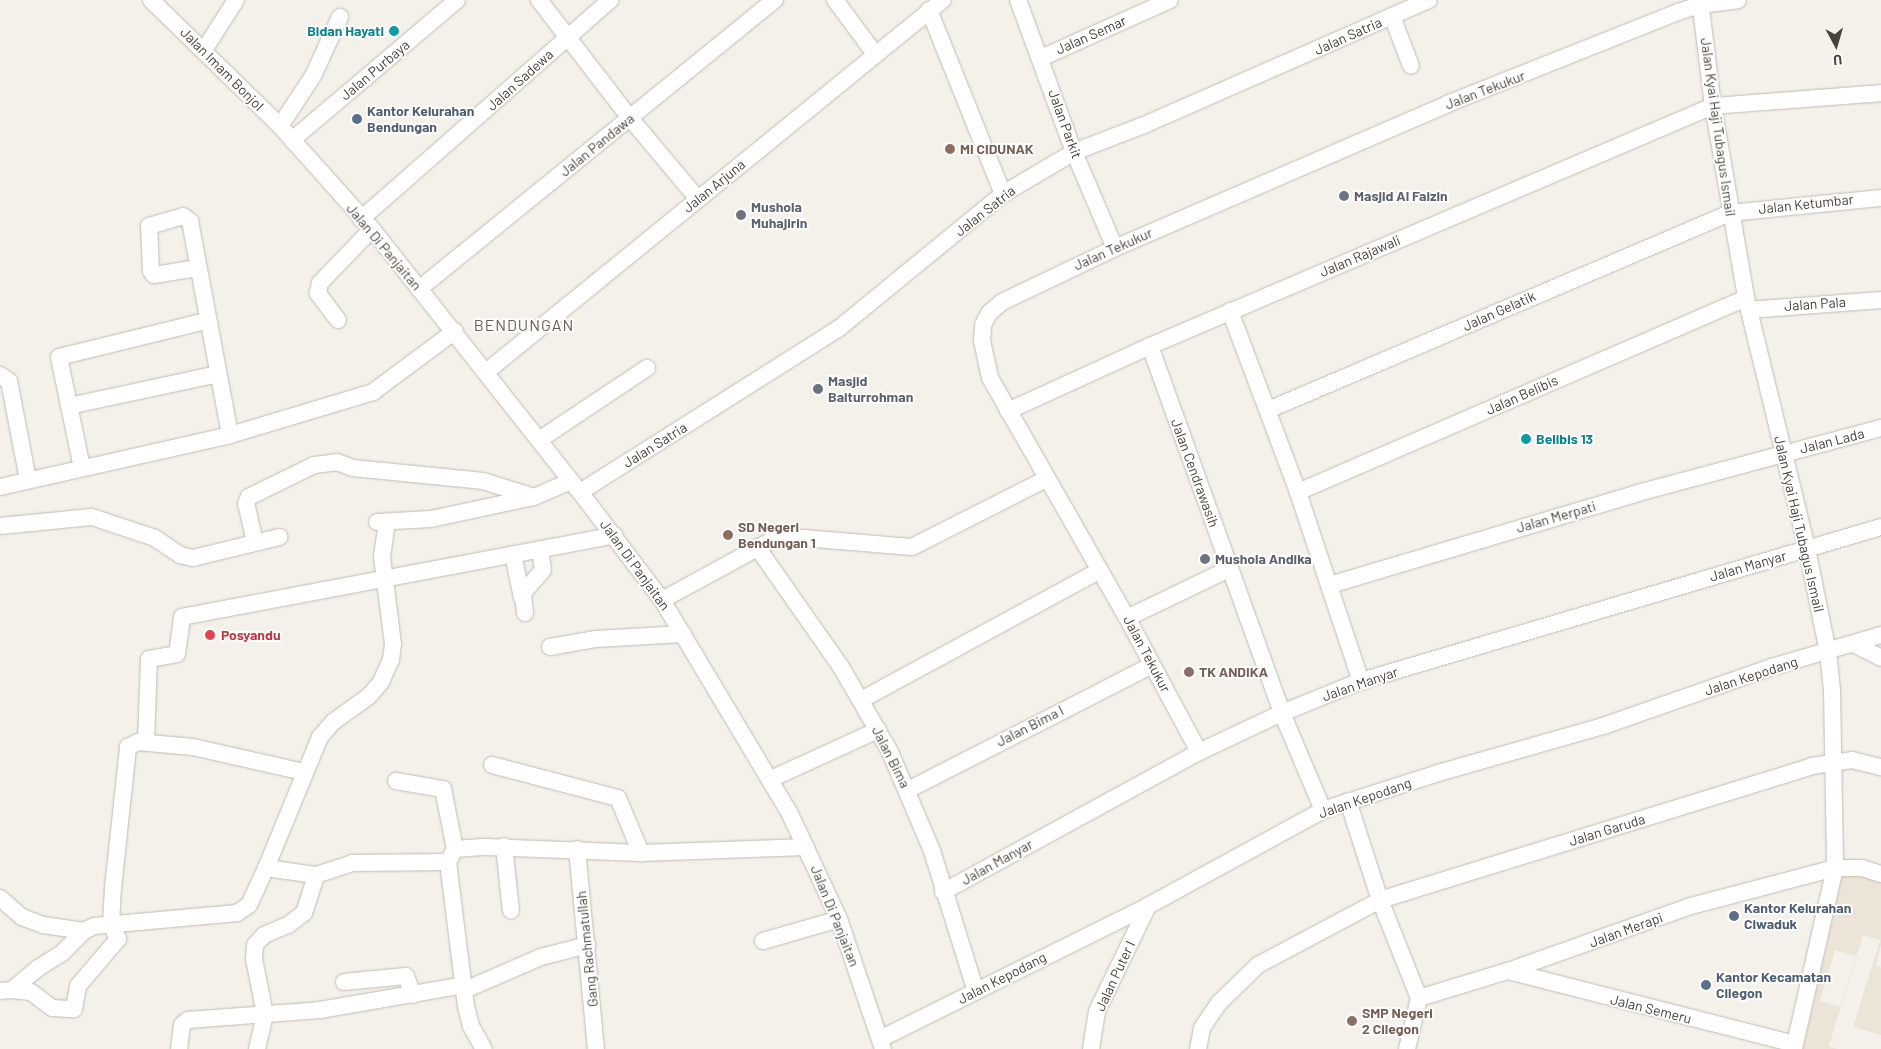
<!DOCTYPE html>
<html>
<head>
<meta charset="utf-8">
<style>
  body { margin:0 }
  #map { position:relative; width:1881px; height:1049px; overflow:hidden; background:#f4f1eb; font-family:Barlow,sans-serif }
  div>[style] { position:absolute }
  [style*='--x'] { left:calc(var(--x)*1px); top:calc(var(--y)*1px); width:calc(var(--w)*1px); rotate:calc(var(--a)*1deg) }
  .education>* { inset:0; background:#ece5d7 }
  .roads { filter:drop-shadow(0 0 1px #c2bbb2) drop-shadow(0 0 1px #c2bbb2) }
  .minor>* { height:16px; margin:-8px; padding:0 8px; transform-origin:8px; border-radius:8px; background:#fff }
  .dots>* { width:14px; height:14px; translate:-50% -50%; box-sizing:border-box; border:2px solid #fff; border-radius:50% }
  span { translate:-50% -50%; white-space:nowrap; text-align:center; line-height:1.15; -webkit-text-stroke:4px #fff; paint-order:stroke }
  .culture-label { font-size:14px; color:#0d838f; font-weight:700 }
  .right { translate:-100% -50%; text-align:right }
  .left { translate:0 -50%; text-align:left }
  .street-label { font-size:14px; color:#48423a }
  .service-label { font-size:14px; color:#4e5e75; font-weight:700 }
  .education-label { font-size:14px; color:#785e54; font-weight:700 }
  .worship-label { font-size:14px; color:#5b616d; font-weight:700 }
  .health-label { font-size:14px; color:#be3a42; font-weight:700 }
  .quarter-label { font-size:16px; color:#6a5f52; letter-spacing:1px }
  .north { position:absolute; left:1811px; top:20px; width:50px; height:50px; -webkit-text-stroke:4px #fff; paint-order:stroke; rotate:174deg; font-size:14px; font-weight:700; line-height:20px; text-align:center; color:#48423a }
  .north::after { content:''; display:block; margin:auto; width:18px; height:22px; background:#48423a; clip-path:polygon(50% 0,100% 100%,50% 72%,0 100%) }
</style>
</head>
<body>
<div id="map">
  <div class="education">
    <i style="clip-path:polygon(evenodd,1843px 875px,1881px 879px,1881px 945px,1876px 966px,1881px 968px,1881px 1035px,1853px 1027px,1880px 940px,1863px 935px,1829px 1046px,1837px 1049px,1803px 1049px,1843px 875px,1835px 950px,1856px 956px,1840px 1007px,1820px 1001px,1835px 950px)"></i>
  </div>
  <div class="roads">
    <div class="minor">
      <i style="--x:151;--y:0;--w:180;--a:44.3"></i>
      <i style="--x:280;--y:126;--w:138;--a:48.2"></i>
      <i style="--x:372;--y:229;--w:335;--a:51.7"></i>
      <i style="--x:580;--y:492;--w:136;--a:52.8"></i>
      <i style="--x:662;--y:600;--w:249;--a:59.1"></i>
      <i style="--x:790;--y:814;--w:116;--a:65"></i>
      <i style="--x:839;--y:919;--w:137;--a:71.3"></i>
      <i style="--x:539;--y:0;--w:149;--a:52.4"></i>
      <i style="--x:630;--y:118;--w:106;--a:50"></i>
      <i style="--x:835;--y:0;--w:67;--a:53.5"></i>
      <i style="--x:1018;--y:0;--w:162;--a:69.8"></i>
      <i style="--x:1074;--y:152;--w:104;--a:66.9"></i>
      <i style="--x:1700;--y:0;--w:107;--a:83"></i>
      <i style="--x:1713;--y:106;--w:195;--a:80.2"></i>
      <i style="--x:1746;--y:298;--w:258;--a:76.3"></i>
      <i style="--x:1807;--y:549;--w:105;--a:78.5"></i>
      <i style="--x:1828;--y:652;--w:38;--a:84"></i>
      <i style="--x:1832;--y:690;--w:178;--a:89"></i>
      <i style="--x:1835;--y:868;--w:186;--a:102.8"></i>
      <i style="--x:929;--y:10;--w:198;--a:68.1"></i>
      <i style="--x:1392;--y:16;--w:53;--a:69.2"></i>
      <i style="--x:204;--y:50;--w:59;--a:-57.4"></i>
      <i style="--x:1041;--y:58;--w:141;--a:-24.2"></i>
      <i style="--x:280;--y:126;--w:60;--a:-56.6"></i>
      <i style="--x:313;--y:76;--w:65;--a:-65.4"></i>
      <i style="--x:292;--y:140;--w:216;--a:-40.3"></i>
      <i style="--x:361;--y:219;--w:332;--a:-41.3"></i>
      <i style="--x:197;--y:268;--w:44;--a:170.8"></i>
      <i style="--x:154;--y:275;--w:5;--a:-127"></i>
      <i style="--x:151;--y:271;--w:45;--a:-92.5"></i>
      <i style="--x:149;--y:226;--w:35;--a:-16"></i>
      <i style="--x:183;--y:216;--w:9;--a:36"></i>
      <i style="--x:190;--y:221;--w:218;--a:79.4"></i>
      <i style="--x:419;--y:289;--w:459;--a:-39.1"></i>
      <i style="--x:1749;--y:310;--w:132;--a:-4.3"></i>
      <i style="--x:1230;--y:311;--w:193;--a:69.4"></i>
      <i style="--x:1298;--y:492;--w:199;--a:71.6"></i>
      <i style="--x:338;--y:320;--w:34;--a:-127"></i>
      <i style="--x:318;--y:293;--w:10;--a:-79"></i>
      <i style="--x:320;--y:283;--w:75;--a:-46.1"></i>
      <i style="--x:1150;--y:346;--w:390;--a:70.2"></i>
      <i style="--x:1282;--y:713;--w:105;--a:67.1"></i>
      <i style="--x:486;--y:372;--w:589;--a:-39.15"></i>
      <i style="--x:0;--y:375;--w:11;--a:34"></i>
      <i style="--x:9;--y:381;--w:101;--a:79.1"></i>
      <i style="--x:69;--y:406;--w:152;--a:-12.1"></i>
      <i style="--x:1268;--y:410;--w:502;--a:-23.09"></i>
      <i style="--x:1730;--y:213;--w:152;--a:-5.7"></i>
      <i style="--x:1008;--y:411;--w:156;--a:-24.6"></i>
      <i style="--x:1150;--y:346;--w:612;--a:-23.09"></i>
      <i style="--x:1713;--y:106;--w:169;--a:-4.4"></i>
      <i style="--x:539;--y:440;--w:130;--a:-33.7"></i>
      <i style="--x:82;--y:468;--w:113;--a:-101.7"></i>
      <i style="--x:59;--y:357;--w:151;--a:-13.8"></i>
      <i style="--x:0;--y:487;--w:236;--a:-12.7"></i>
      <i style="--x:230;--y:435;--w:149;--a:-16.7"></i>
      <i style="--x:373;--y:392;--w:102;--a:-36.6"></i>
      <i style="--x:580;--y:492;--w:305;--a:-32.3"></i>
      <i style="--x:838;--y:329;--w:213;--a:-39.3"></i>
      <i style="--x:1003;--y:194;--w:82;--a:-30.6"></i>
      <i style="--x:1074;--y:152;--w:75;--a:-21.1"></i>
      <i style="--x:1144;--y:125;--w:311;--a:-23.7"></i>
      <i style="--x:1298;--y:492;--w:488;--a:-23.4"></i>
      <i style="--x:377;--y:522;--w:54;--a:-3.2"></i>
      <i style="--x:431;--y:519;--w:105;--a:-12.1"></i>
      <i style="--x:0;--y:526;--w:92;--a:-5.6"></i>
      <i style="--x:92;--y:517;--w:66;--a:18.4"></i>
      <i style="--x:155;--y:538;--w:30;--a:34"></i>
      <i style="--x:180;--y:555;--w:13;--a:13"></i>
      <i style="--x:193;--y:558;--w:89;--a:-13.7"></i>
      <i style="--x:255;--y:542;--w:39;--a:-103"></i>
      <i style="--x:246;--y:504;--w:8;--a:-67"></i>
      <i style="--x:249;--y:497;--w:72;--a:-26.2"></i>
      <i style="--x:314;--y:465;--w:23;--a:-7"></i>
      <i style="--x:337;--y:462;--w:17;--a:21"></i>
      <i style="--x:353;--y:468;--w:131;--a:5.7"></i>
      <i style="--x:483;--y:481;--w:53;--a:17.4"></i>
      <i style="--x:534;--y:497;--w:40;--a:-23.4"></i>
      <i style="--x:757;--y:547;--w:146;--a:55"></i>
      <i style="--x:841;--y:667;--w:98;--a:60"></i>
      <i style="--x:890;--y:752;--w:108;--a:67"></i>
      <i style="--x:932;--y:851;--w:147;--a:72.6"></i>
      <i style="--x:513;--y:554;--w:45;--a:78.4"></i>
      <i style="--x:1330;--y:585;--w:321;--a:-16.6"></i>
      <i style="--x:1638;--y:493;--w:252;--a:-15"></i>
      <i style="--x:662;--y:600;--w:125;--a:-28.6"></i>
      <i style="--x:772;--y:540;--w:19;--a:-9"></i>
      <i style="--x:791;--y:537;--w:121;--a:4.7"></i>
      <i style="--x:912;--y:547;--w:150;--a:-26.9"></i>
      <i style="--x:525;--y:613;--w:20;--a:-96"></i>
      <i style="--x:523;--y:593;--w:30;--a:-49"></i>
      <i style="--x:543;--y:570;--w:21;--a:-98"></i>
      <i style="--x:1127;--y:618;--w:113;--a:-25.7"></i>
      <i style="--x:1854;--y:644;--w:30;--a:27"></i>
      <i style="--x:550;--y:647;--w:47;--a:-9.9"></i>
      <i style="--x:596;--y:639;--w:87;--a:-3.3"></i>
      <i style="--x:861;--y:700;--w:272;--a:-28.5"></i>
      <i style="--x:146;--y:742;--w:83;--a:-87.9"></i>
      <i style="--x:149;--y:659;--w:28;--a:-10"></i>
      <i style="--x:177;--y:654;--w:37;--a:-82"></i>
      <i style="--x:182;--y:617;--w:440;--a:-10.7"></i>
      <i style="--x:1199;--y:752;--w:152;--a:-118.2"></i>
      <i style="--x:1127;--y:618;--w:276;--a:-119.7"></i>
      <i style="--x:990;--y:378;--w:38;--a:-102"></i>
      <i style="--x:982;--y:341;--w:16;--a:-86"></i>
      <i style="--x:983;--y:325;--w:13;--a:-63"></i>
      <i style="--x:989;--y:313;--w:17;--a:-40"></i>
      <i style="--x:1002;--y:302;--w:125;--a:-25.5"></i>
      <i style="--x:1115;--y:248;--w:362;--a:-23.4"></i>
      <i style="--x:1447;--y:104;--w:249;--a:-21.7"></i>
      <i style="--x:1678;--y:12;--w:23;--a:-18"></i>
      <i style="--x:1700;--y:5;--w:38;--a:-7"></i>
      <i style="--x:492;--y:765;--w:130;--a:14.7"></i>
      <i style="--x:618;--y:798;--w:60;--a:67.3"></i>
      <i style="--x:771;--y:779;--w:118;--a:-24.6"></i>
      <i style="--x:396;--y:781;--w:48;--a:9.7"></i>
      <i style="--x:443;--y:789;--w:61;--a:78.7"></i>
      <i style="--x:908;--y:790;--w:274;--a:-27.1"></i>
      <i style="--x:1348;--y:801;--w:104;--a:72.1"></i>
      <i style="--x:1380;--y:900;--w:105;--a:68.3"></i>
      <i style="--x:504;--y:846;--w:65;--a:83.9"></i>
      <i style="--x:577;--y:849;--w:201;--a:84.6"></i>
      <i style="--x:448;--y:862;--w:145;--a:82.9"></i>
      <i style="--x:466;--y:1006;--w:21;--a:76"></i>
      <i style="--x:471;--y:1026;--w:26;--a:61"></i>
      <i style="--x:266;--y:868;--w:142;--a:-67.6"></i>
      <i style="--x:320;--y:737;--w:20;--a:-49"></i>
      <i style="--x:333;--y:722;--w:44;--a:-35.8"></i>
      <i style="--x:369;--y:696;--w:18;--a:-49"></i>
      <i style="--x:381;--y:682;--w:24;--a:-66"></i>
      <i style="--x:391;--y:660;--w:16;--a:-83"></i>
      <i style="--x:393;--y:644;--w:88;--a:-97.2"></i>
      <i style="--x:382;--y:557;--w:35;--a:-82"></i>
      <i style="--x:943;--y:892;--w:292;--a:-28.7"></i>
      <i style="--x:1199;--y:752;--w:92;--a:-25.2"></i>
      <i style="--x:1282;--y:713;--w:85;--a:-22.1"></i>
      <i style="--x:1361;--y:681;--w:542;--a:-16.5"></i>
      <i style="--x:0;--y:898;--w:29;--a:41"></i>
      <i style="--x:22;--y:917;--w:22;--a:21"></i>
      <i style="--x:43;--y:925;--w:41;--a:8.3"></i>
      <i style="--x:763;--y:941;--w:79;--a:-16.1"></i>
      <i style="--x:1508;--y:971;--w:296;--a:14.3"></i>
      <i style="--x:344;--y:982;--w:62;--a:-5.5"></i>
      <i style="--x:406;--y:976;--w:20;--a:70"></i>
      <i style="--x:12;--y:990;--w:19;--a:6"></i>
      <i style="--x:31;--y:992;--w:26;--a:37"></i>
      <i style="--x:52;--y:1008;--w:22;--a:3"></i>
      <i style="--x:74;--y:1009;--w:23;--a:-80"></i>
      <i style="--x:78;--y:986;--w:62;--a:-49.6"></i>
      <i style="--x:118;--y:939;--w:17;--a:-115"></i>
      <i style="--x:111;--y:924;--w:36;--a:-87"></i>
      <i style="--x:113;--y:888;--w:142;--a:-83.9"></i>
      <i style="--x:128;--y:747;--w:11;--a:-27"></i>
      <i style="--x:138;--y:742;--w:55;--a:5.2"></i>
      <i style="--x:193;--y:747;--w:114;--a:12.7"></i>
      <i style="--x:465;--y:990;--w:83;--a:-23.5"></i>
      <i style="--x:541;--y:957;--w:48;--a:-14.6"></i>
      <i style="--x:0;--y:991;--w:12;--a:-5"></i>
      <i style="--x:12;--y:990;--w:34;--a:-40"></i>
      <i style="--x:38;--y:968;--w:28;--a:-32"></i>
      <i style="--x:62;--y:953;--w:31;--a:-45"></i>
      <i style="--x:84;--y:931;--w:11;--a:-27"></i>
      <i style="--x:94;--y:926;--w:144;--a:-5.2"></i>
      <i style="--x:237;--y:913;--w:14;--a:-34"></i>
      <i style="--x:249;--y:905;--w:41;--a:-65.3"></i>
      <i style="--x:266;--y:868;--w:50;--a:8"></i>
      <i style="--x:1419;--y:998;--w:93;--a:-16.9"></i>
      <i style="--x:1508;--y:971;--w:194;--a:-19.6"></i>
      <i style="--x:1691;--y:906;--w:149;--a:-14.8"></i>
      <i style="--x:1835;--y:868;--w:27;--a:0"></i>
      <i style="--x:1862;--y:868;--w:20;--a:18"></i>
      <i style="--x:880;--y:1039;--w:299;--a:-26.4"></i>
      <i style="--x:1148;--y:906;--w:200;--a:-28.7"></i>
      <i style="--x:1323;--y:810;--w:121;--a:-17.8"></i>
      <i style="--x:1438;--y:773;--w:175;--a:-15.9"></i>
      <i style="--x:1606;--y:725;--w:176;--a:-19.3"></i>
      <i style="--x:1772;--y:667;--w:114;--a:-16.4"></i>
      <i style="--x:179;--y:1049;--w:24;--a:-83"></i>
      <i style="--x:182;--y:1025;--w:8;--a:-40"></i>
      <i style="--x:188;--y:1020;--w:132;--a:-4.3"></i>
      <i style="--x:320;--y:1010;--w:146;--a:-9.8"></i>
      <i style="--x:257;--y:1049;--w:36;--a:-77"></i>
      <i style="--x:265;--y:1014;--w:56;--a:-101.3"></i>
      <i style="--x:254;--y:959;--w:14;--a:-86"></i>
      <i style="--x:255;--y:945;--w:13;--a:-48"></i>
      <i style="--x:264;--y:935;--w:26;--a:-23"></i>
      <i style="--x:288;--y:925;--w:20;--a:-37"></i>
      <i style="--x:304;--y:913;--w:40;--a:-72"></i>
      <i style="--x:316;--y:875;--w:38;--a:-18"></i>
      <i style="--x:352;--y:863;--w:96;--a:-0.6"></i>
      <i style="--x:448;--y:862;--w:15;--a:-62"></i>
      <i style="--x:455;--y:849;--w:31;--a:-4"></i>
      <i style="--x:486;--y:847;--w:155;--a:2.2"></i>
      <i style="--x:641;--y:853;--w:165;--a:-2.1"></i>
      <i style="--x:1091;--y:1049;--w:38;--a:-81"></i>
      <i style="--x:1097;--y:1011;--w:117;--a:-64.1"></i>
      <i style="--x:1198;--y:1049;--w:21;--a:-79"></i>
      <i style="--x:1202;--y:1028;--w:30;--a:-56"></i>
      <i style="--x:1219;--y:1003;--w:54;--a:-44.3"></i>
      <i style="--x:1258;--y:965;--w:138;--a:-28"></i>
      <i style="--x:1380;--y:900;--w:452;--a:-17.2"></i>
      <i style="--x:1812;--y:766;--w:40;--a:-8.5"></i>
      <i style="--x:1852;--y:760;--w:30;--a:14"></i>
      <i style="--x:1407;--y:1049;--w:52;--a:-76.8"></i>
    </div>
  </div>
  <div class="dots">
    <i style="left:394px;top:31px;background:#0f9aa8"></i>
    <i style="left:357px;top:119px;background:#5c6f8a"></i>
    <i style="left:950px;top:149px;background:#8d6e63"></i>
    <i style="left:1344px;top:196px;background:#6b7280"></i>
    <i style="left:741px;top:215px;background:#6b7280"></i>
    <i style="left:818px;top:389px;background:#6b7280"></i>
    <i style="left:1526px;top:439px;background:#0f9aa8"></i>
    <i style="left:728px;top:535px;background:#8d6e63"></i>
    <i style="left:1205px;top:559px;background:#6b7280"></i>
    <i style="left:210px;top:635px;background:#e0444e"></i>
    <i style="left:1189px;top:672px;background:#8d6e63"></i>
    <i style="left:1734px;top:916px;background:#5c6f8a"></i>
    <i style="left:1706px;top:985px;background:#5c6f8a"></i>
    <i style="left:1352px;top:1021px;background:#8d6e63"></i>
  </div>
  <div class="culture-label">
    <span class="right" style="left:384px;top:31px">Bidan Hayati</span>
    <span class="left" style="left:1536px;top:439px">Belibis 13</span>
  </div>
  <div class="street-label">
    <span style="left:1091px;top:35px;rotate:-24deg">Jalan Semar</span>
    <span style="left:1348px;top:36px;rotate:-24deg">Jalan Satria</span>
    <span style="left:222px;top:69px;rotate:45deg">Jalan Imam Bonjol</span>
    <span style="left:375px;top:70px;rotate:-40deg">Jalan Purbaya</span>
    <span style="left:520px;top:80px;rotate:-42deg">Jalan Sadewa</span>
    <span style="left:1485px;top:90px;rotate:-21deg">Jalan Tekukur</span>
    <span style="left:1065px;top:124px;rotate:70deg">Jalan Parkit</span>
    <span style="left:1718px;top:127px;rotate:82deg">Jalan Kyai Haji Tubagus Ismail</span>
    <span style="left:597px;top:145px;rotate:-39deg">Jalan Pandawa</span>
    <span style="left:714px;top:186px;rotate:-39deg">Jalan Arjuna</span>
    <span style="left:1806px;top:204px;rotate:-6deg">Jalan Ketumbar</span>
    <span style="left:985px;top:211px;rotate:-38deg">Jalan Satria</span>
    <span style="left:384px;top:247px;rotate:50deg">Jalan Di Panjaitan</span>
    <span style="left:1113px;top:249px;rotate:-24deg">Jalan Tekukur</span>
    <span style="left:1360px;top:256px;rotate:-23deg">Jalan Rajawali</span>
    <span style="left:1815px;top:304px;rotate:-4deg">Jalan Pala</span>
    <span style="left:1499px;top:311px;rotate:-24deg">Jalan Gelatik</span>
    <span style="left:1522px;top:395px;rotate:-24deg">Jalan Belibis</span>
    <span style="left:1832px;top:441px;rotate:-14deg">Jalan Lada</span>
    <span style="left:655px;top:445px;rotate:-32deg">Jalan Satria</span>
    <span style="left:1195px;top:473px;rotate:70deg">Jalan Cendrawasih</span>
    <span style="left:1556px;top:517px;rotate:-16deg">Jalan Merpati</span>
    <span style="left:1799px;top:524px;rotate:77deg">Jalan Kyai Haji Tubagus Ismail</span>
    <span style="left:635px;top:565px;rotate:54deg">Jalan Di Panjaitan</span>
    <span style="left:1748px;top:566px;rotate:-16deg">Jalan Manyar</span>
    <span style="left:1147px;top:654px;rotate:62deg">Jalan Tekukur</span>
    <span style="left:1751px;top:676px;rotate:-18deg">Jalan Kepodang</span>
    <span style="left:1360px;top:684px;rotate:-19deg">Jalan Manyar</span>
    <span style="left:1030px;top:726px;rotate:-27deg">Jalan Bima I</span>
    <span style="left:891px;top:757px;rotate:63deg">Jalan Bima</span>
    <span style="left:1365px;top:798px;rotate:-19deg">Jalan Kepodang</span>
    <span style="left:1607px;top:830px;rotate:-17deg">Jalan Garuda</span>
    <span style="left:997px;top:862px;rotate:-29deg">Jalan Manyar</span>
    <span style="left:835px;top:916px;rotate:68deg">Jalan Di Panjaitan</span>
    <span style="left:1626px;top:930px;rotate:-20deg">Jalan Merapi</span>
    <span style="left:587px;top:949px;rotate:-96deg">Gang Rachmatullah</span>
    <span style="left:1115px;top:976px;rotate:-65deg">Jalan Puter I</span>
    <span style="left:1002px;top:978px;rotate:-27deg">Jalan Kepodang</span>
    <span style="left:1651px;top:1009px;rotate:14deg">Jalan Semeru</span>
  </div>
  <div class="service-label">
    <span class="left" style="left:367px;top:119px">Kantor Kelurahan<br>Bendungan</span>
    <span class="left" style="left:1744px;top:916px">Kantor Kelurahan<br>Ciwaduk</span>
    <span class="left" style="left:1716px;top:985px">Kantor Kecamatan<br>Cilegon</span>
  </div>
  <div class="education-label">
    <span class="left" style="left:960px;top:149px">MI CIDUNAK</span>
    <span class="left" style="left:738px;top:535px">SD Negeri<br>Bendungan 1</span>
    <span class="left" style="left:1199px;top:672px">TK ANDIKA</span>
    <span class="left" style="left:1362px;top:1021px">SMP Negeri<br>2 Cilegon</span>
  </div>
  <div class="worship-label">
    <span class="left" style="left:1354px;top:196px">Masjid Al Faizin</span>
    <span class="left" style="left:751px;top:215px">Mushola<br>Muhajirin</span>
    <span class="left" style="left:828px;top:389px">Masjid<br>Baiturrohman</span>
    <span class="left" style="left:1215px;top:559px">Mushola Andika</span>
  </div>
  <div class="health-label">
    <span class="left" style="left:221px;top:635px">Posyandu</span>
  </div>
  <div class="quarter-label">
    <span style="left:524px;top:325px">BENDUNGAN</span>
  </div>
  <div class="north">U</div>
</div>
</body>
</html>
